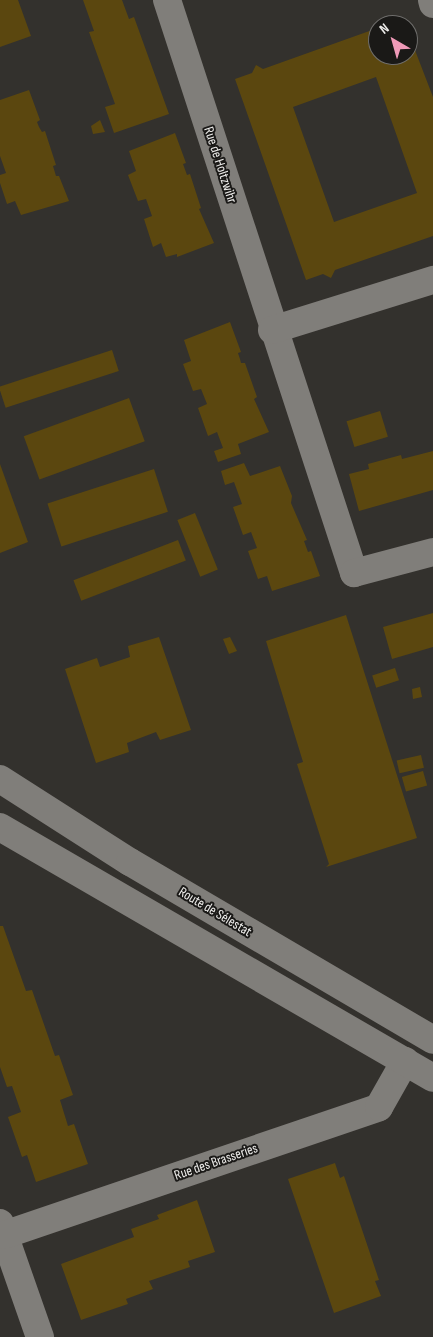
<!DOCTYPE html>
<html>
<head>
<meta charset="utf-8">
<style>
  body { margin:0 }
  #map { position:relative; width:433px; height:1337px; overflow:hidden; background:#33312d; font-family:"Sofia Sans Condensed",sans-serif }
  div>[style] { position:absolute }
  [style*='--x'] { left:calc(var(--x)*1px); top:calc(var(--y)*1px); width:calc(var(--w)*1px); rotate:calc(var(--a)*1deg) }
  .building>* { inset:0; background:#5b470f; transform-origin:0 0 }
  .street>* { height:28px; margin:-14px; padding:0 14px; transform-origin:14px; border-radius:14px; background:#807e7a }
  .secondary>* { height:28px; margin:-14px; padding:0 14px; transform-origin:14px; border-radius:14px; background:#807e7a }
  span { translate:-50% -50%; white-space:nowrap; text-align:center; line-height:1.15; -webkit-text-stroke:4px #1a1917; paint-order:stroke }
  .street-label { font-size:14px; color:#eeedeb }
  .north { position:absolute; left:368px; top:15px; width:50px; height:50px; box-sizing:border-box; background:#1a1917; border:1px solid #6f6e6c; border-radius:50%; rotate:322deg; font-size:14px; font-weight:700; line-height:20px; text-align:center; color:#eeedeb }
  .north::after { content:''; display:block; margin:auto; width:18px; height:22px; background:#ef9ab8; clip-path:polygon(50% 0,100% 100%,50% 72%,0 100%) }
</style>
</head>
<body>
<div id="map">
  <div class="building">
    <i style="clip-path:polygon(0 0,18px 0,31px 36px,0 47px)"></i>
    <i style="clip-path:polygon(83px 0,122px 0,129px 19px,134px 17px,169px 114px,114px 133px,105px 107px,115px 104px,89px 32px,94px 31px)"></i>
    <i style="clip-path:polygon(evenodd,404px 19px,406px 25px,378px 25px,378px 55px,408px 55px,408px 32px,433px 97px,433px 236px,335px 270px,331px 278px,323px 274px,306px 280px,235px 79px,252px 73px,256px 65px,263px 69px,375px 29px,379px 21px,387px 25px,404px 19px,376px 77px,417px 193px,334px 222px,293px 107px,376px 77px)"></i>
    <i style="clip-path:polygon(29px 90px,40px 120px,37px 122px,39px 127px,42px 132px,45px 131px,56px 165px,53px 166px,56px 176px,59px 176px,69px 201px,21px 215px,15px 201px,7px 204px,0 183px,0 175px,6px 173px,0 156px,0 100px)"></i>
    <i style="clip-path:polygon(100px 120px,105px 132px,93px 134px,91px 126px)"></i>
    <i style="clip-path:polygon(175px 133px,186px 163px,183px 164px,187px 175px,190px 174px,201px 208px,199px 209px,214px 243px,177px 257px,177px 254px,166px 257px,161px 243px,153px 247px,144px 219px,152px 216px,146px 199px,138px 201px,128px 175px,136px 171px,129px 151px)"></i>
    <i style="clip-path:polygon(230px 322px,241px 352px,238px 353px,240px 359px,241px 363px,245px 363px,257px 397px,254px 399px,269px 432px,238px 444px,241px 454px,218px 462px,214px 451px,223px 448px,217px 432px,208px 436px,198px 408px,207px 404px,201px 389px,193px 391px,183px 364px,191px 361px,184px 340px)"></i>
    <i style="left:112px;top:350px;width:22px;height:119px;rotate:72deg"></i>
    <i style="left:129px;top:398px;width:46px;height:112px;rotate:70deg"></i>
    <i style="left:380px;top:411px;width:27px;height:35px;rotate:73deg"></i>
    <i style="clip-path:polygon(433px 451px,433px 490px,359px 511px,349px 474px,369px 469px,368px 464px,401px 455px,402px 459px)"></i>
    <i style="clip-path:polygon(244px 463px,250px 476px,280px 466px,292px 496px,291px 503px,307px 540px,304px 541px,308px 552px,311px 551px,320px 576px,272px 591px,267px 576px,258px 579px,248px 551px,257px 548px,251px 532px,243px 535px,233px 507px,242px 504px,234px 482px,225px 485px,221px 471px)"></i>
    <i style="clip-path:polygon(0 464px,28px 542px,0 553px)"></i>
    <i style="left:154px;top:469px;width:45px;height:112px;rotate:72deg"></i>
    <i style="left:195px;top:513px;width:61px;height:19px;rotate:68deg"></i>
    <i style="left:178px;top:540px;width:22px;height:112px;rotate:69deg"></i>
    <i style="clip-path:polygon(433px 613px,433px 647px,392px 659px,383px 627px)"></i>
    <i style="clip-path:polygon(346px 615px,417px 838px,326px 867px,329px 864px,297px 764px,303px 762px,266px 641px)"></i>
    <i style="clip-path:polygon(159px 637px,191px 730px,160px 740px,156px 732px,127px 743px,129px 752px,96px 763px,65px 669px,97px 658px,100px 667px,130px 657px,128px 646px)"></i>
    <i style="clip-path:polygon(230px 637px,237px 651px,229px 654px,223px 639px)"></i>
    <i style="left:395px;top:668px;width:13px;height:24px;rotate:72deg"></i>
    <i style="clip-path:polygon(420px 687px,422px 697px,413px 699px,412px 689px)"></i>
    <i style="left:421px;top:755px;width:13px;height:25px;rotate:77deg"></i>
    <i style="left:423px;top:771px;width:15px;height:22px;rotate:74deg"></i>
    <i style="clip-path:polygon(0 926px,3px 926px,26px 991px,32px 990px,55px 1056px,59px 1055px,73px 1095px,60px 1100px,68px 1126px,74px 1124px,88px 1164px,36px 1182px,27px 1155px,22px 1157px,8px 1117px,21px 1112px,12px 1086px,7px 1087px,0 1067px)"></i>
    <i style="clip-path:polygon(335px 1163px,340px 1178px,344px 1176px,379px 1280px,375px 1281px,381px 1296px,334px 1313px,288px 1179px)"></i>
    <i style="clip-path:polygon(197px 1200px,215px 1252px,188px 1261px,190px 1267px,149px 1281px,153px 1289px,126px 1299px,128px 1304px,81px 1320px,61px 1264px,134px 1237px,131px 1229px,159px 1219px,157px 1215px)"></i>
  </div>
  <div class="street">
    <i style="--x:167;--y:0;--w:603;--a:71.93"></i>
    <i style="--x:354;--y:573;--w:82;--a:-14.9"></i>
    <i style="--x:432;--y:0;--w:4;--a:76"></i>
    <i style="--x:272;--y:330;--w:169;--a:-17.3"></i>
    <i style="--x:0;--y:1223;--w:121;--a:70.7"></i>
    <i style="--x:4;--y:1235;--w:396;--a:-18.8"></i>
    <i style="--x:379;--y:1107;--w:53;--a:-60.5"></i>
  </div>
  <div class="secondary">
    <i style="--x:0;--y:779;--w:154;--a:32.6"></i>
    <i style="--x:130;--y:862;--w:351;--a:30.4"></i>
    <i style="--x:0;--y:827;--w:500;--a:30.1"></i>
  </div>
  <div class="street-label">
    <span style="left:220px;top:165px;rotate:72deg">Rue de Holtzwihr</span>
    <span style="left:215px;top:912px;rotate:31deg">Route de Sélestat</span>
    <span style="left:216px;top:1162px;rotate:-19deg">Rue des Brasseries</span>
  </div>
  <div class="north">N</div>
</div>
</body>
</html>
